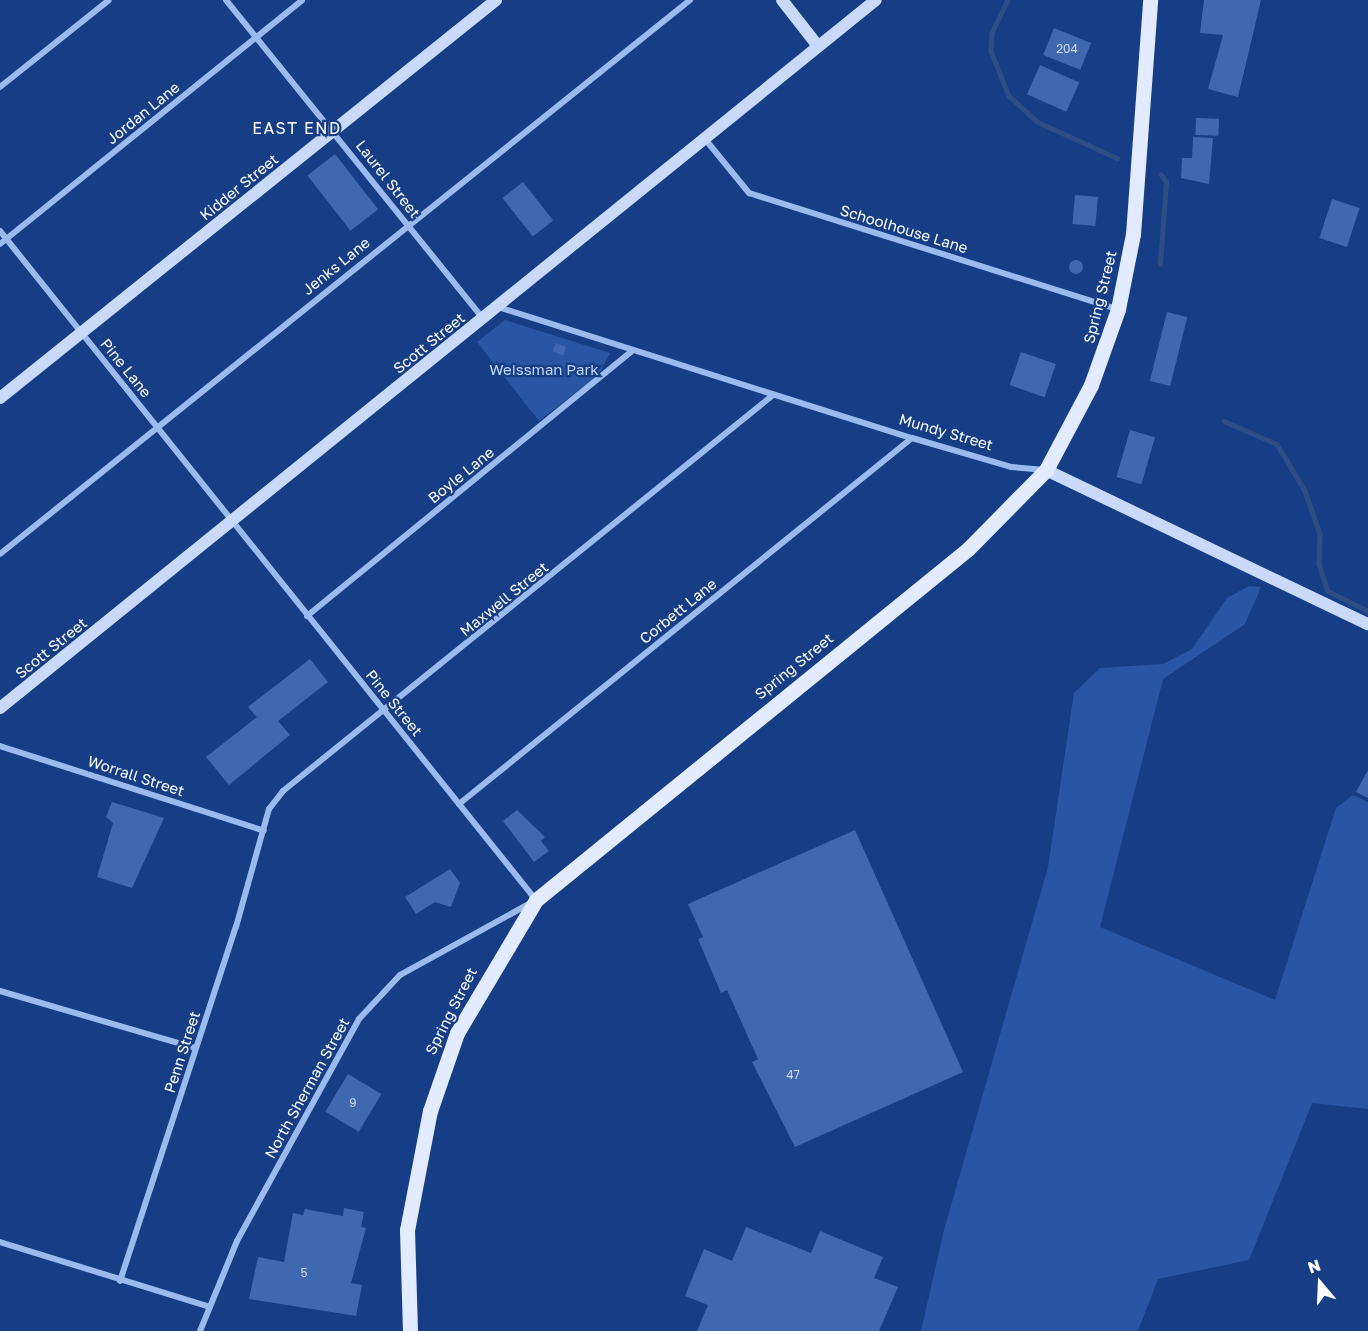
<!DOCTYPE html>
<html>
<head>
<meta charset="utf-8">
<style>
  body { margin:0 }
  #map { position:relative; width:1368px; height:1331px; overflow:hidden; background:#163e86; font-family:"Golos Text",sans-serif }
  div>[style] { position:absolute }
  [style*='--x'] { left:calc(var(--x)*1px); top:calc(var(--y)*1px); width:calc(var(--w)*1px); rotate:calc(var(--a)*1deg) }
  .green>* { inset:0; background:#2856a4 }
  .stream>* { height:4.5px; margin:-2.25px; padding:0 2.25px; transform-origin:2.25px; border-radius:2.25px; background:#2f4d83 }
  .building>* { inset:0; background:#3e68af; transform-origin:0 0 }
  .round { border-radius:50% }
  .street>* { height:6px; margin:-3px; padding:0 3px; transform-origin:3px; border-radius:3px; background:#9bbaee }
  .secondary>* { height:12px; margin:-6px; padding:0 6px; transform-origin:6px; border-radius:6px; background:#c8d9fa }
  .primary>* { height:15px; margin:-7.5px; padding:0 7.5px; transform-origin:7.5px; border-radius:7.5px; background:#e2ebff }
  span { translate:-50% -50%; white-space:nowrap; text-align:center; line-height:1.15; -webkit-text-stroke:4.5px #163e86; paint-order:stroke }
  .number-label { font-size:12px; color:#cfd9eb }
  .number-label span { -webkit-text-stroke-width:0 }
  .street-label { font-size:15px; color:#fff }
  .park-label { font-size:15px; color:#c1d6fa }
  .neighbourhood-label { font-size:16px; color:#fff; letter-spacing:1.5px }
  .north { position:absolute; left:1290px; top:1253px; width:60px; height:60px; -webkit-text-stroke:4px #163e86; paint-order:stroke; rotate:341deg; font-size:16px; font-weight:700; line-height:24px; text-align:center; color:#fff }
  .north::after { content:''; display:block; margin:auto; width:21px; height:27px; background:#fff; clip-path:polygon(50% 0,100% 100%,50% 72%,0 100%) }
</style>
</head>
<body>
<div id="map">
  <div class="green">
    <i style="clip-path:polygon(505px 320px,610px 353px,599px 374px,539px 421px,477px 342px)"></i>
    <i style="clip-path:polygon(1249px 586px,1261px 587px,1245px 624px,1163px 679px,1100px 927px,1275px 1000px,1336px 808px,1353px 795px,1368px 802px,1368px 1109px,1312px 1103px,1249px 1260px,1158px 1279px,1138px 1331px,921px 1331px,944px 1230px,1048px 867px,1074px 693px,1100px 668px,1163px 664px,1192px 649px,1227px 598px)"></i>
  </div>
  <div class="stream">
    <i style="--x:1008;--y:0;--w:37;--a:116"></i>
    <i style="--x:992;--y:33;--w:18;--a:93"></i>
    <i style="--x:991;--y:51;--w:48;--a:68.2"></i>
    <i style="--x:1009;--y:96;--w:39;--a:42"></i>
    <i style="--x:1038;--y:122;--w:87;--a:24.5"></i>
    <i style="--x:1160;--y:264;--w:82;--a:-85.8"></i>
    <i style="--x:1166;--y:182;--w:9;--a:-126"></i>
    <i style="--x:1224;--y:421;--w:58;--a:23.5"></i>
    <i style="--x:1277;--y:444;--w:55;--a:59.2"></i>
    <i style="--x:1305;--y:491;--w:46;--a:70.8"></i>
    <i style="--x:1320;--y:534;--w:30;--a:92"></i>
    <i style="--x:1319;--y:564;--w:28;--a:72"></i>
    <i style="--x:1328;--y:591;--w:45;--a:26.6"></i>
  </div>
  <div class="building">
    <i style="clip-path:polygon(1204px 0,1261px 0,1238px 97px,1208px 89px,1223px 35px,1200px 33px)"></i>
    <i style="left:1054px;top:28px;width:40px;height:29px;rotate:22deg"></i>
    <i style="left:1040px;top:65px;width:43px;height:32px;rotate:24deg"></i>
    <i style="left:1196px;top:118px;width:23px;height:17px;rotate:2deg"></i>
    <i style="clip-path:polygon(1193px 137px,1213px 138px,1209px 184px,1181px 178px,1182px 158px,1192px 158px)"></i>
    <i style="left:335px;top:154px;width:70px;height:35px;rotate:52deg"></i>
    <i style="left:523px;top:182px;width:49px;height:26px;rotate:52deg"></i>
    <i style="left:1075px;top:195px;width:23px;height:29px;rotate:5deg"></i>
    <i style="left:1332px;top:199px;width:29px;height:41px;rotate:18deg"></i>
    <i class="round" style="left:1069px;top:260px;width:14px;height:14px"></i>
    <i style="left:1167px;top:312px;width:21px;height:71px;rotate:14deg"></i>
    <i style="left:556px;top:343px;width:11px;height:9px;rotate:22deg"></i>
    <i style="left:1021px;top:352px;width:37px;height:35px;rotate:19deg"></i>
    <i style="left:1130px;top:430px;width:26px;height:49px;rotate:16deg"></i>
    <i style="clip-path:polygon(310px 659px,328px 682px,278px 721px,290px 735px,229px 785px,206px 757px,257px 717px,248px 707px)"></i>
    <i style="clip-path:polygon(1368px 770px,1368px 798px,1356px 792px)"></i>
    <i style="clip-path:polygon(112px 802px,164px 818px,132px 888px,97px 877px,113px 823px,106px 817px)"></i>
    <i style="clip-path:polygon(517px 810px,545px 837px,541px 841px,549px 851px,534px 862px,503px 821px)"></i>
    <i style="clip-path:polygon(855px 830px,963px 1072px,795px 1147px,752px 1062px,758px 1059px,727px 990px,721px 993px,698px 939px,703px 937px,688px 904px)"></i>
    <i style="clip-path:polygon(450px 869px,460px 883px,451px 907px,435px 902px,416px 914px,405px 897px)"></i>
    <i style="left:348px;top:1074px;width:39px;height:44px;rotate:31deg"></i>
    <i style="clip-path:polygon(344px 1208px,364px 1212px,361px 1227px,366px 1228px,351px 1283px,362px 1285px,356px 1316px,249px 1299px,258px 1257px,284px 1262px,293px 1213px,303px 1215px,305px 1209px,343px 1216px)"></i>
    <i style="clip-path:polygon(746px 1227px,811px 1253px,820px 1231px,883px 1257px,874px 1278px,898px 1287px,879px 1331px,697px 1331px,708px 1305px,685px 1296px,704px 1249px,732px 1261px)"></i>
  </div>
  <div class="street">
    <i style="--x:226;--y:0;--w:409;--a:51.1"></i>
    <i style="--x:0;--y:87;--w:139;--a:-38.6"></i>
    <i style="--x:705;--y:139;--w:70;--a:50.8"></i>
    <i style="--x:749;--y:193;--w:386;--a:17.5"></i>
    <i style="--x:0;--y:231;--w:857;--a:51.3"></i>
    <i style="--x:536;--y:900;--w:155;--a:151.1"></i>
    <i style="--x:400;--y:975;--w:60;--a:133"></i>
    <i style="--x:359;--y:1019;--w:253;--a:118.8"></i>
    <i style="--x:237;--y:1241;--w:97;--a:112.3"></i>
    <i style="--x:0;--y:244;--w:388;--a:-38.9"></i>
    <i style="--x:498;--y:307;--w:434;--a:17.6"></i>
    <i style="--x:912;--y:438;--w:103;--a:16.3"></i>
    <i style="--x:1011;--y:467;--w:32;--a:5"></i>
    <i style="--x:0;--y:554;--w:885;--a:-38.76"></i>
    <i style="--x:307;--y:616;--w:418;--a:-39.2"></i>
    <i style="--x:0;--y:746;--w:277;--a:17.8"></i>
    <i style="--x:459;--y:804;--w:582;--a:-38.94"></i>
    <i style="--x:0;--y:991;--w:203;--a:16.3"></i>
    <i style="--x:0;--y:1242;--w:217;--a:17.2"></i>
    <i style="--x:120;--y:1281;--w:373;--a:-71.9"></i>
    <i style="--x:236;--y:927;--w:123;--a:-74.4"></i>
    <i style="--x:269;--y:809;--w:23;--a:-52"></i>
    <i style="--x:283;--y:791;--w:630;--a:-38.94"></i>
  </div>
  <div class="secondary">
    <i style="--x:782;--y:0;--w:58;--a:52"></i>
    <i style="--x:0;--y:398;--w:636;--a:-38.74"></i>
    <i style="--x:1046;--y:470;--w:357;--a:25.6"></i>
    <i style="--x:0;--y:708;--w:1126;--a:-38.95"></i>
  </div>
  <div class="primary">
    <i style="--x:410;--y:1331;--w:101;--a:-91.7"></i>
    <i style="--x:407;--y:1230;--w:121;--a:-79.1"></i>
    <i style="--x:430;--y:1111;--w:83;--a:-70.9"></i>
    <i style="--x:457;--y:1033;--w:155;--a:-59.3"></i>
    <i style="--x:536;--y:900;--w:557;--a:-39.09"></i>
    <i style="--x:968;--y:549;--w:111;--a:-45.4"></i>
    <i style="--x:1046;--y:470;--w:96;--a:-62.1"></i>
    <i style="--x:1091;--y:385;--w:81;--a:-70.4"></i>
    <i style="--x:1118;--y:309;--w:76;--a:-78.7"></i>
    <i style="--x:1133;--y:234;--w:235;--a:-85.8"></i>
  </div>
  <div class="number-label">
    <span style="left:1067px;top:49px">204</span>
    <span style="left:793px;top:1075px">47</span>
    <span style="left:353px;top:1103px">9</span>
    <span style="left:304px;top:1273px">5</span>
  </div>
  <div class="street-label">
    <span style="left:143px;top:113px;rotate:-39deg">Jordan Lane</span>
    <span style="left:388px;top:179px;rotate:52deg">Laurel Street</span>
    <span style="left:239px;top:187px;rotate:-39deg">Kidder Street</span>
    <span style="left:904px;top:229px;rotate:17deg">Schoolhouse Lane</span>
    <span style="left:336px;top:266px;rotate:-39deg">Jenks Lane</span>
    <span style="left:1100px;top:297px;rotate:-76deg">Spring Street</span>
    <span style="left:429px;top:343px;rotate:-39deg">Scott Street</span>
    <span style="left:126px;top:368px;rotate:51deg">Pine Lane</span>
    <span style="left:946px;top:432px;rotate:16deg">Mundy Street</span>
    <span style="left:461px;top:475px;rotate:-39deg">Boyle Lane</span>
    <span style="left:504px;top:599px;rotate:-39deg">Maxwell Street</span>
    <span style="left:678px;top:611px;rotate:-39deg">Corbett Lane</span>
    <span style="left:51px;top:648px;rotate:-39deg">Scott Street</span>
    <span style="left:794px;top:666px;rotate:-39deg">Spring Street</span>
    <span style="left:394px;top:703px;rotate:51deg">Pine Street</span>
    <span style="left:136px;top:776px;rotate:18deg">Worrall Street</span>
    <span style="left:451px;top:1011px;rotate:-63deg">Spring Street</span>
    <span style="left:182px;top:1052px;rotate:-72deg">Penn Street</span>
    <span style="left:307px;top:1088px;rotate:-61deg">North Sherman Street</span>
  </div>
  <div class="park-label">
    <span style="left:544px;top:370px">Weissman Park</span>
  </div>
  <div class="neighbourhood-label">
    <span style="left:297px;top:128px">EAST END</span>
  </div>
  <div class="north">N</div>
</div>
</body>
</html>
